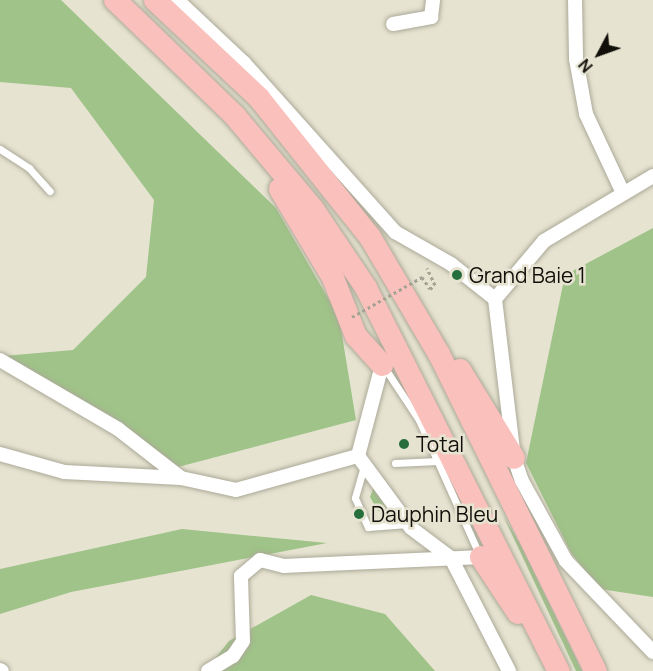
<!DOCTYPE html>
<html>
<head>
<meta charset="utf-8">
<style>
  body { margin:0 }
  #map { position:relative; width:653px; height:671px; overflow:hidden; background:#e6e3d1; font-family:Manrope,sans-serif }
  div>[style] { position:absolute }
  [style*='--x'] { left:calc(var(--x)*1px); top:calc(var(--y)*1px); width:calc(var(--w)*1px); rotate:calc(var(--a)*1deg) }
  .green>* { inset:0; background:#9fc388 }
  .path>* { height:3px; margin-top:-1.5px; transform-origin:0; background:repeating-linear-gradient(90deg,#a5a294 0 3px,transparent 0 6px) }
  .roads { filter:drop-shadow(0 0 2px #aca998) drop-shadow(0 0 2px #aca998) }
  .service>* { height:7px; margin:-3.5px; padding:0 3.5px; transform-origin:3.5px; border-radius:3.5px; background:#fff }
  .minor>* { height:14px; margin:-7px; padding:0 7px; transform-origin:7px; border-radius:7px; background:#fff }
  .trunk>* { height:22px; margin:-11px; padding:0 11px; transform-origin:11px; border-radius:11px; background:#fac0bc }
  .path-bridge>* { height:3px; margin-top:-1.5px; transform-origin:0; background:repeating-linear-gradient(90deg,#a5a294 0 3px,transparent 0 6px) }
  .dots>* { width:16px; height:16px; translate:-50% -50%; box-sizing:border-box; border:3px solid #e6e3d1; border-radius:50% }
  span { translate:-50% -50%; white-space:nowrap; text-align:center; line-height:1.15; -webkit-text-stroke:5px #e6e3d1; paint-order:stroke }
  .poi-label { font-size:21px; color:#110f09 }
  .left { translate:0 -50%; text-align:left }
  .north { position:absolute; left:569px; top:24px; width:60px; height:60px; -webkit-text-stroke:4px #e6e3d1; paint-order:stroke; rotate:229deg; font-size:16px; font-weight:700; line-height:24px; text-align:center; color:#110f09 }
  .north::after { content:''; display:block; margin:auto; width:21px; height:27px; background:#110f09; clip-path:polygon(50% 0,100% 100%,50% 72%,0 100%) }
</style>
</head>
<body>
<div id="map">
  <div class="green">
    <i style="clip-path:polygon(0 0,61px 0,276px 208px,339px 317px,356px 420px,178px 467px,3px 356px,73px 350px,146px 277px,154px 200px,71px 88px,0 82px)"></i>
    <i style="clip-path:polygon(653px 228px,653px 597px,600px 589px,571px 553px,526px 463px,565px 275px)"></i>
    <i style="clip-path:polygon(374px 487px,389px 513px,378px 511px,370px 497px)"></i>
    <i style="clip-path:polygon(503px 515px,521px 546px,582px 671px,576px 671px)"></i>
    <i style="clip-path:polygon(182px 529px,327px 543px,71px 592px,0 614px,0 569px)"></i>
    <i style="clip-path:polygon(311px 595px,385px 614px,435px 671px,205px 671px,229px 641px)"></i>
  </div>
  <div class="path">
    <i style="--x:422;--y:277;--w:14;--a:56"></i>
    <i style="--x:430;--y:289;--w:6;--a:-39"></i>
    <i style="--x:435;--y:285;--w:19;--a:-115"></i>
  </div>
  <div class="roads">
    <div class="service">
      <i style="--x:0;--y:149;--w:35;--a:33"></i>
      <i style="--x:29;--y:168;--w:31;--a:48"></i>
      <i style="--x:384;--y:367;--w:64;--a:56.6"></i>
      <i style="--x:419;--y:420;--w:147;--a:65.9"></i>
      <i style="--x:395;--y:463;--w:43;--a:-2.7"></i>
      <i style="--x:364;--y:466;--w:33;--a:106"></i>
      <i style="--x:355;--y:498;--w:32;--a:66"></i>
      <i style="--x:368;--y:527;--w:40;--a:-4.3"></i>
    </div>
    <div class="minor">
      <i style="--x:177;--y:0;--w:92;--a:43.2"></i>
      <i style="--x:244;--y:63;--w:227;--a:48.2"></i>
      <i style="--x:395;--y:232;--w:64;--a:29.7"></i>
      <i style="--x:451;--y:264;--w:56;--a:38.5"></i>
      <i style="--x:495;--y:299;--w:160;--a:83.2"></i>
      <i style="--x:514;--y:458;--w:24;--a:71"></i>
      <i style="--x:522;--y:481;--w:91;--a:61.2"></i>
      <i style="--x:566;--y:561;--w:126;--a:46.3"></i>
      <i style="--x:575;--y:0;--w:59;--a:89"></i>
      <i style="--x:576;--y:59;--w:56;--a:79.7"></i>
      <i style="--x:586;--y:114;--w:85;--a:64.9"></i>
      <i style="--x:393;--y:24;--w:39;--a:-10"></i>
      <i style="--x:431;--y:17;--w:17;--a:-83"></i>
      <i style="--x:495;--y:299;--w:76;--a:-49.8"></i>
      <i style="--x:544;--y:241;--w:127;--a:-30.8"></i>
      <i style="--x:0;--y:360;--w:137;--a:30.3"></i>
      <i style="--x:118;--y:429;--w:80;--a:37.9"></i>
      <i style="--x:181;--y:478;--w:56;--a:12.3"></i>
      <i style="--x:236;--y:490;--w:127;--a:-15.6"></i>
      <i style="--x:382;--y:365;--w:94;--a:104.8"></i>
      <i style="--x:358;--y:456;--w:89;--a:53.6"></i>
      <i style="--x:411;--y:528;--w:50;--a:36.9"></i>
      <i style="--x:451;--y:558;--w:127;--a:62.8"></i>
      <i style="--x:0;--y:454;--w:66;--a:15.7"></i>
      <i style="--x:64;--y:472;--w:117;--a:2.9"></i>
      <i style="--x:0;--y:670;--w:2;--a:27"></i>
      <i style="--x:208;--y:671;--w:29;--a:-31"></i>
      <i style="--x:233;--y:656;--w:18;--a:-56"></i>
      <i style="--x:243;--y:641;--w:65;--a:-91.8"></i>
      <i style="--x:241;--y:576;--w:25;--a:-40"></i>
      <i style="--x:260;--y:560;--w:25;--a:14"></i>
      <i style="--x:284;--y:566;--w:197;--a:-2.6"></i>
    </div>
    <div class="trunk">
      <i style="--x:115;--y:0;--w:167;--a:44"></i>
      <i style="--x:235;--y:116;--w:121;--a:50"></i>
      <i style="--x:313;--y:209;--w:95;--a:56.1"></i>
      <i style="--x:366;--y:288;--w:429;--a:63.3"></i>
      <i style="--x:155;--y:0;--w:143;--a:43.3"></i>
      <i style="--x:259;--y:98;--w:178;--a:51.4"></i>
      <i style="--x:370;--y:237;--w:136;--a:59.5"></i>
      <i style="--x:439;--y:354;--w:354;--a:63.7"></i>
      <i style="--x:280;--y:189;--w:104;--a:59.2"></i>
      <i style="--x:333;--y:278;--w:62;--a:68.4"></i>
      <i style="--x:356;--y:336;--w:39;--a:48"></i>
      <i style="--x:460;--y:370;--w:103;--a:58.5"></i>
      <i style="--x:481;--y:557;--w:67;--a:56.5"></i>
    </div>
  </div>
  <div class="path-bridge">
    <i style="--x:352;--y:317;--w:81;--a:-29.7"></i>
  </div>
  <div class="dots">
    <i style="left:457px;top:275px;background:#266e3b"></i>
    <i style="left:404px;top:444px;background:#266e3b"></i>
    <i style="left:359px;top:514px;background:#266e3b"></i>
  </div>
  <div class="poi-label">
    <span class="left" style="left:469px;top:275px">Grand Baie 1</span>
    <span class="left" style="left:416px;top:444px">Total</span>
    <span class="left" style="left:371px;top:514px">Dauphin Bleu</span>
  </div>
  <div class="north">N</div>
</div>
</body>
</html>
